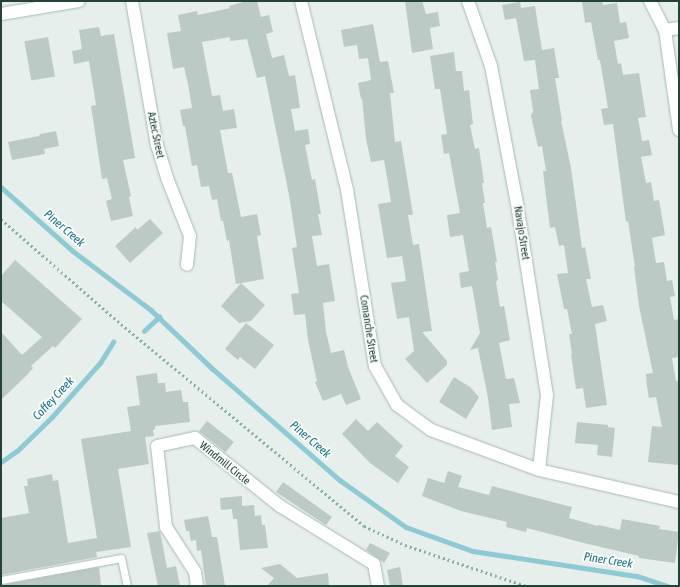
<!DOCTYPE html>
<html>
<head>
<meta charset="utf-8">
<style>
  body { margin:0 }
  #map { position:relative; width:680px; height:587px; overflow:hidden; background:#e6efeb; font-family:"Asap Condensed",sans-serif }
  div>[style] { position:absolute }
  [style*='--x'] { left:calc(var(--x)*1px); top:calc(var(--y)*1px); width:calc(var(--w)*1px); rotate:calc(var(--a)*1deg) }
  .stream>* { height:4.5px; margin:-2.25px; padding:0 2.25px; transform-origin:2.25px; border-radius:2.25px; background:#8ec9d4 }
  .building>* { inset:0; background:#bbcac4; transform-origin:0 0 }
  .path>* { height:2.5px; margin-top:-1.25px; transform-origin:0; background:repeating-linear-gradient(90deg,#86b3a5 0 2px,transparent 0 5px) }
  .roads { filter:drop-shadow(0 0 1px #a8b8b2) drop-shadow(0 0 1px #a8b8b2) }
  .service>* { height:7px; margin:-3.5px; padding:0 3.5px; transform-origin:3.5px; border-radius:3.5px; background:#fff }
  .minor>* { height:12px; margin:-6px; padding:0 6px; transform-origin:6px; border-radius:6px; background:#fff }
  span { translate:-50% -50%; white-space:nowrap; text-align:center; line-height:1.15; -webkit-text-stroke:4px #f7fbf9; paint-order:stroke }
  .street-label { font-size:11px; color:#24423a }
  .water-label { font-size:12px; color:#1c6f80; font-style:italic }
  .frame { position:absolute; inset:0; border:2px solid #24423a; pointer-events:none }
</style>
</head>
<body>
<div id="map">
  <div class="stream">
    <i style="--x:1;--y:187;--w:96;--a:41.6"></i>
    <i style="--x:73;--y:251;--w:98;--a:37.1"></i>
    <i style="--x:151;--y:310;--w:86;--a:43.6"></i>
    <i style="--x:213;--y:369;--w:169;--a:41.2"></i>
    <i style="--x:340;--y:480;--w:81;--a:35.5"></i>
    <i style="--x:406;--y:527;--w:71;--a:19.7"></i>
    <i style="--x:473;--y:551;--w:166;--a:8.7"></i>
    <i style="--x:637;--y:576;--w:32;--a:18"></i>
    <i style="--x:144;--y:331;--w:21;--a:-43"></i>
    <i style="--x:1;--y:462;--w:19;--a:-35"></i>
    <i style="--x:17;--y:451;--w:49;--a:-44.2"></i>
    <i style="--x:52;--y:417;--w:72;--a:-48.4"></i>
    <i style="--x:100;--y:363;--w:25;--a:-58"></i>
  </div>
  <div class="building">
    <i style="clip-path:polygon(247px 1px,257px 1px,261px 17px,269px 15px,273px 32px,266px 34px,272px 58px,284px 55px,289px 76px,295px 75px,300px 108px,291px 109px,295px 131px,308px 129px,310px 144px,305px 145px,312px 180px,315px 179px,321px 214px,318px 214px,322px 235px,312px 236px,317px 266px,329px 264px,335px 301px,323px 303px,326px 332px,331px 353px,344px 350px,348px 367px,361px 399px,346px 405px,341px 394px,323px 401px,315px 382px,317px 381px,308px 340px,305px 314px,294px 315px,291px 294px,299px 293px,292px 248px,297px 247px,289px 195px,265px 76px,257px 78px,247px 39px,230px 41px,230px 37px,202px 42px,212px 96px,220px 95px,223px 111px,234px 109px,237px 128px,220px 130px,228px 173px,232px 173px,241px 217px,257px 214px,261px 235px,257px 236px,264px 279px,236px 284px,229px 240px,227px 241px,223px 221px,221px 221px,217px 199px,212px 200px,209px 186px,201px 187px,197px 165px,192px 166px,185px 126px,183px 126px,180px 110px,192px 108px,188px 84px,184px 67px,173px 69px,167px 33px,181px 31px,178px 15px,197px 11px,198px 15px,230px 8px,229px 6px)"></i>
    <i style="clip-path:polygon(405px 1px,422px 1px,426px 14px,438px 12px,440px 26px,430px 28px,433px 49px,412px 53px)"></i>
    <i style="clip-path:polygon(582px 1px,602px 1px,603px 5px,617px 3px,620px 23px,626px 22px,629px 38px,614px 41px,618px 64px,621px 63px,623px 75px,639px 73px,646px 117px,638px 118px,642px 141px,649px 140px,652px 155px,641px 157px,646px 183px,651px 182px,654px 201px,659px 200px,665px 235px,652px 238px,656px 263px,664px 262px,667px 281px,672px 280px,675px 296px,670px 297px,674px 320px,679px 319px,679px 357px,672px 358px,676px 381px,679px 381px,678px 465px,648px 462px,652px 426px,662px 427px,656px 397px,649px 398px,647px 387px,646px 374px,653px 373px,639px 306px,634px 267px,635px 267px,628px 221px,626px 222px,613px 124px,604px 125px,601px 109px,608px 108px,600px 60px,598px 60px,591px 22px,585px 23px)"></i>
    <i style="clip-path:polygon(520px 2px,521px 8px,535px 6px,542px 50px,554px 48px,559px 78px,555px 78px,562px 121px,561px 121px,571px 168px,582px 248px,585px 247px,591px 279px,586px 279px,592px 307px,603px 305px,607px 321px,595px 324px,607px 405px,586px 408px,583px 388px,576px 389px,571px 354px,572px 354px,569px 334px,572px 334px,567px 309px,564px 309px,557px 274px,568px 273px,564px 245px,559px 246px,555px 227px,550px 228px,543px 171px,546px 171px,542px 146px,538px 147px,531px 116px,533px 111px,530px 90px,539px 89px,535px 60px,524px 61px,516px 18px,505px 20px,502px 5px)"></i>
    <i style="clip-path:polygon(373px 24px,380px 62px,388px 61px,394px 93px,390px 93px,395px 142px,401px 141px,413px 215px,408px 215px,413px 245px,419px 244px,432px 331px,422px 332px,447px 361px,447px 365px,427px 383px,405px 359px,414px 351px,409px 317px,397px 319px,391px 283px,406px 281px,402px 256px,387px 258px,378px 204px,391px 202px,387px 177px,384px 160px,371px 162px,366px 139px,362px 98px,361px 99px,358px 83px,371px 80px,368px 58px,359px 59px,357px 45px,344px 47px,341px 30px)"></i>
    <i style="clip-path:polygon(99px 27px,101px 36px,114px 34px,135px 158px,123px 160px,131px 196px,129px 197px,133px 216px,111px 221px,106px 201px,112px 199px,107px 178px,102px 179px,91px 106px,96px 105px,89px 61px,74px 64px,72px 51px,82px 49px,79px 30px)"></i>
    <i style="left:48px;top:37px;width:40px;height:24px;rotate:80deg"></i>
    <i style="clip-path:polygon(454px 52px,456px 71px,462px 71px,464px 91px,469px 90px,473px 124px,470px 125px,475px 149px,479px 148px,484px 183px,482px 183px,485px 203px,483px 203px,487px 228px,491px 227px,497px 262px,495px 262px,498px 279px,496px 282px,500px 307px,504px 306px,510px 340px,499px 343px,506px 379px,514px 378px,520px 403px,509px 404px,512px 427px,492px 430px,488px 398px,478px 348px,470px 350px,480px 333px,472px 286px,461px 288px,459px 273px,469px 271px,463px 235px,450px 237px,447px 215px,460px 213px,449px 153px,444px 154px,441px 135px,447px 134px,440px 89px,435px 89px,430px 56px)"></i>
    <i style="clip-path:polygon(56px 131px,59px 146px,44px 149px,45px 154px,12px 160px,8px 142px,39px 136px,40px 134px)"></i>
    <i style="clip-path:polygon(150px 219px,163px 233px,130px 263px,115px 246px,136px 227px,137px 230px)"></i>
    <i style="clip-path:polygon(15px 260px,82px 319px,55px 348px,53px 346px,31px 366px,33px 368px,27px 375px,1px 400px,1px 332px,22px 355px,42px 337px,1px 301px,1px 276px)"></i>
    <i style="clip-path:polygon(241px 283px,265px 305px,251px 321px,239px 323px,221px 306px)"></i>
    <i style="clip-path:polygon(246px 323px,274px 345px,255px 369px,240px 357px,238px 360px,225px 349px)"></i>
    <i style="clip-path:polygon(157px 373px,158px 383px,165px 383px,166px 392px,181px 390px,183px 402px,188px 402px,190px 422px,155px 426px,155px 429px,153px 430px,154px 436px,145px 437px,149px 464px,118px 469px,131px 547px,96px 552px,97px 557px,1px 575px,1px 518px,29px 513px,24px 486px,28px 486px,27px 479px,52px 474px,53px 481px,58px 480px,68px 543px,97px 538px,81px 439px,131px 431px,127px 407px,140px 405px,136px 376px)"></i>
    <i style="clip-path:polygon(454px 377px,470px 387px,479px 397px,466px 419px,439px 402px)"></i>
    <i style="clip-path:polygon(356px 419px,368px 431px,377px 422px,403px 446px,395px 456px,409px 467px,398px 483px,370px 463px,342px 434px)"></i>
    <i style="left:207px;top:421px;width:34px;height:13px;rotate:38deg"></i>
    <i style="clip-path:polygon(577px 422px,608px 425px,608px 427px,615px 428px,612px 457px,597px 455px,598px 445px,575px 443px)"></i>
    <i style="clip-path:polygon(448px 471px,462px 476px,458px 487px,489px 495px,492px 486px,552px 502px,572px 507px,569px 518px,598px 526px,599px 525px,620px 530px,622px 519px,660px 526px,659px 529px,679px 532px,675px 563px,639px 558px,639px 556px,584px 543px,527px 528px,526px 532px,506px 527px,507px 522px,461px 511px,422px 496px,428px 478px,444px 483px)"></i>
    <i style="clip-path:polygon(283px 482px,332px 517px,326px 525px,276px 492px)"></i>
    <i style="clip-path:polygon(242px 496px,242px 506px,254px 505px,255px 516px,261px 515px,262px 525px,265px 525px,268px 548px,240px 550px,237px 519px,233px 519px,232px 509px,221px 510px,220px 498px)"></i>
    <i style="clip-path:polygon(208px 516px,212px 537px,217px 537px,225px 586px,206px 586px,201px 550px,197px 551px,196px 540px,191px 541px,189px 531px,186px 531px,184px 520px)"></i>
    <i style="clip-path:polygon(160px 531px,167px 568px,176px 566px,180px 586px,158px 586px,147px 533px)"></i>
    <i style="clip-path:polygon(370px 543px,390px 553px,384px 563px,366px 550px)"></i>
    <i style="clip-path:polygon(280px 564px,297px 578px,328px 573px,329px 586px,267px 586px,274px 578px,261px 568px)"></i>
    <i style="clip-path:polygon(99px 567px,101px 585px,1px 586px,1px 585px)"></i>
    <i style="clip-path:polygon(400px 567px,403px 586px,390px 586px,387px 570px)"></i>
  </div>
  <div class="path">
    <i style="--x:1;--y:219;--w:159;--a:41.2"></i>
    <i style="--x:121;--y:324;--w:316;--a:39.7"></i>
    <i style="--x:364;--y:526;--w:45;--a:24.9"></i>
    <i style="--x:405;--y:545;--w:128;--a:18.7"></i>
  </div>
  <div class="roads">
    <div class="service">
      <i style="--x:1;--y:580;--w:122;--a:-10.4"></i>
      <i style="--x:121;--y:558;--w:29;--a:78"></i>
    </div>
    <div class="minor">
      <i style="--x:132;--y:1;--w:146;--a:80.2"></i>
      <i style="--x:157;--y:145;--w:34;--a:73"></i>
      <i style="--x:167;--y:178;--w:62;--a:68.4"></i>
      <i style="--x:190;--y:236;--w:29;--a:96"></i>
      <i style="--x:301;--y:1;--w:195;--a:76.3"></i>
      <i style="--x:347;--y:190;--w:178;--a:81"></i>
      <i style="--x:375;--y:366;--w:45;--a:60.6"></i>
      <i style="--x:397;--y:405;--w:42;--a:36.3"></i>
      <i style="--x:431;--y:430;--w:115;--a:20.3"></i>
      <i style="--x:539;--y:470;--w:144;--a:12.9"></i>
      <i style="--x:468;--y:1;--w:69;--a:70.5"></i>
      <i style="--x:491;--y:66;--w:140;--a:79.3"></i>
      <i style="--x:517;--y:204;--w:193;--a:81.1"></i>
      <i style="--x:547;--y:395;--w:75;--a:96.1"></i>
      <i style="--x:650;--y:1;--w:33;--a:63"></i>
      <i style="--x:665;--y:30;--w:101;--a:82"></i>
      <i style="--x:1;--y:14;--w:79;--a:-9.5"></i>
      <i style="--x:665;--y:30;--w:14;--a:-8"></i>
      <i style="--x:197;--y:586;--w:14;--a:-98"></i>
      <i style="--x:195;--y:572;--w:54;--a:-122.8"></i>
      <i style="--x:166;--y:527;--w:81;--a:-96.3"></i>
      <i style="--x:157;--y:446;--w:39;--a:-12"></i>
      <i style="--x:195;--y:438;--w:109;--a:38.7"></i>
      <i style="--x:280;--y:506;--w:110;--a:31.7"></i>
      <i style="--x:374;--y:564;--w:22;--a:80"></i>
    </div>
  </div>
  <div class="street-label">
    <span style="left:156px;top:135px;rotate:78deg">Aztec Street</span>
    <span style="left:522px;top:233px;rotate:81deg">Navajo Street</span>
    <span style="left:369px;top:329px;rotate:81deg">Comanche Street</span>
    <span style="left:225px;top:463px;rotate:39deg">Windmill Circle</span>
  </div>
  <div class="water-label">
    <span style="left:64px;top:229px;rotate:41deg">Piner Creek</span>
    <span style="left:54px;top:399px;rotate:-47deg">Coffey Creek</span>
    <span style="left:310px;top:440px;rotate:41deg">Piner Creek</span>
    <span style="left:608px;top:561px;rotate:9deg">Piner Creek</span>
  </div>
  <div class="frame"></div>
</div>
</body>
</html>
